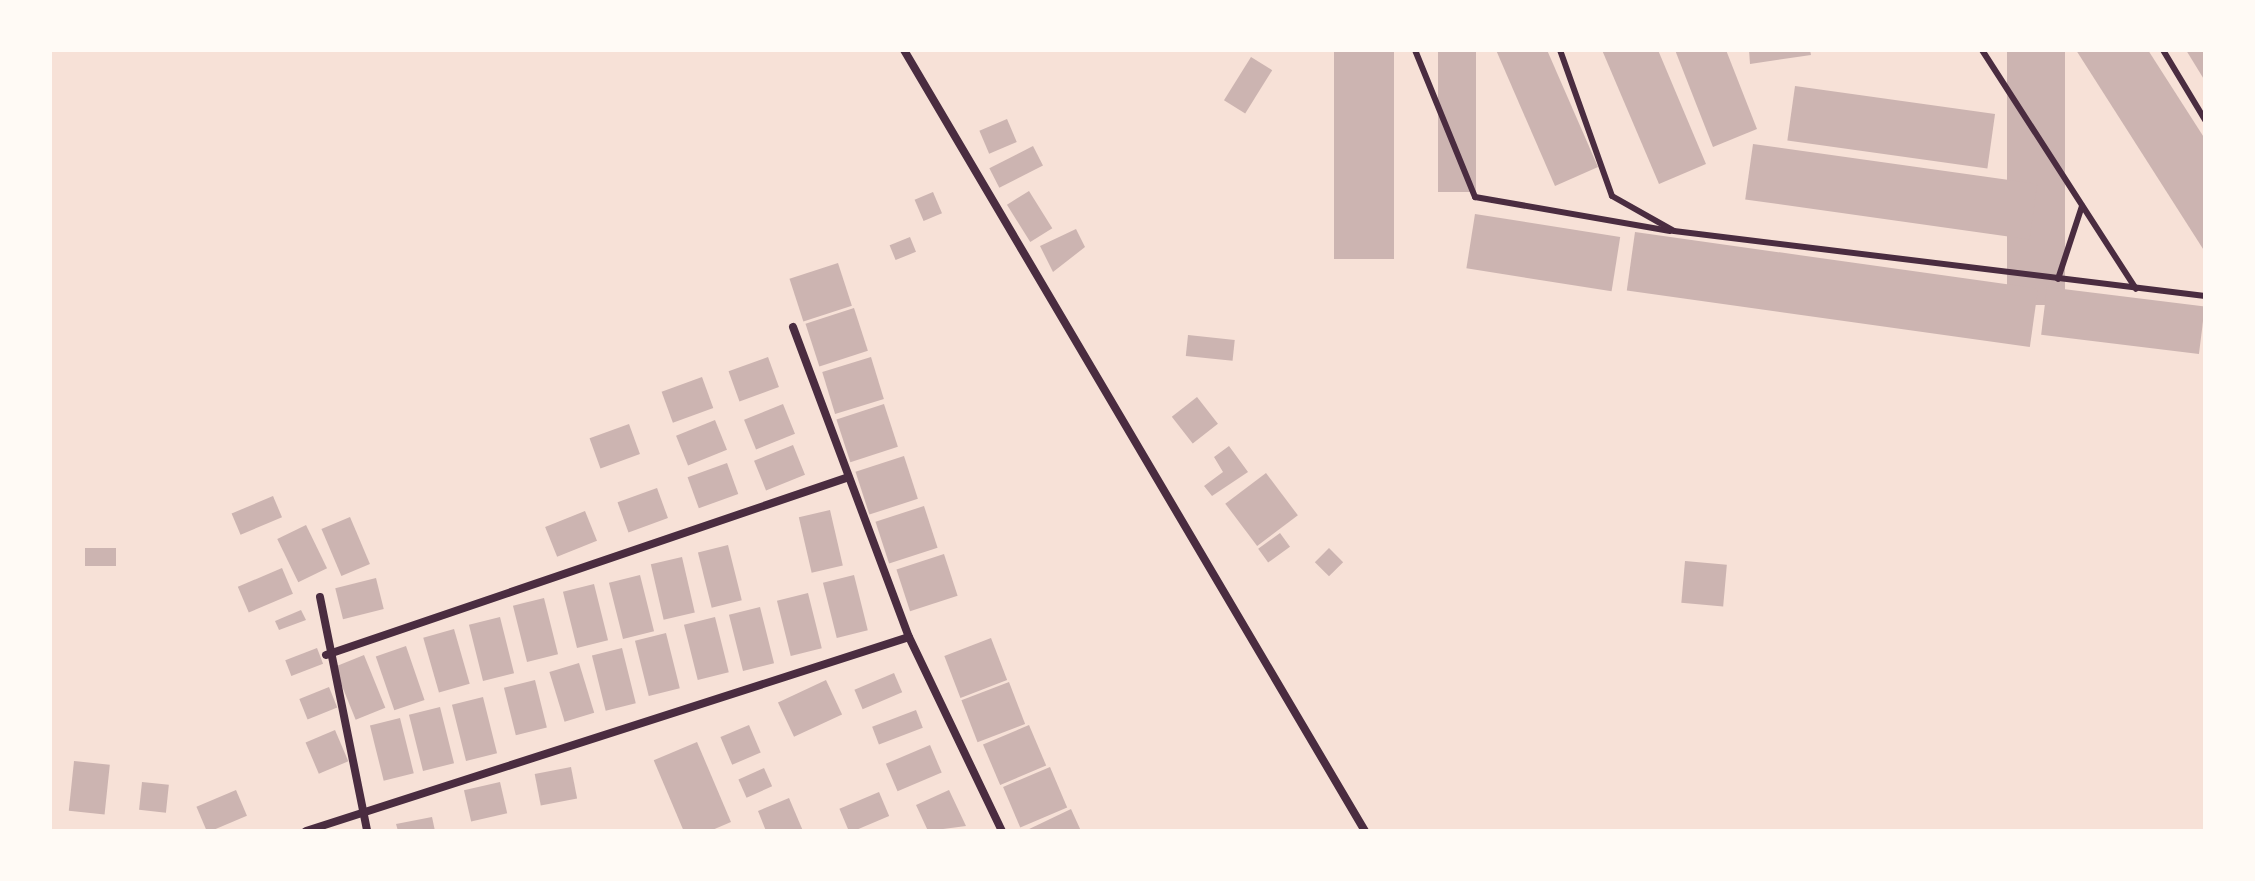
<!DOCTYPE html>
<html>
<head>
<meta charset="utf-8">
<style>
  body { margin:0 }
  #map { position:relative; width:2255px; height:881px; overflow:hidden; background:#f7e1d7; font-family:"Exo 2",sans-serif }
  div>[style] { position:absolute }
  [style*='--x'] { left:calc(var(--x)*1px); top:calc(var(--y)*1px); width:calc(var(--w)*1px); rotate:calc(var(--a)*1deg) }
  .building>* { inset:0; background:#ccb4b1; transform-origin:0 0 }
  .service>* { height:6px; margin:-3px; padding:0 3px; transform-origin:3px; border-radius:3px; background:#4a2c40 }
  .minor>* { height:8px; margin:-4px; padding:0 4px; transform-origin:4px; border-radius:4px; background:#4a2c40 }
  span { translate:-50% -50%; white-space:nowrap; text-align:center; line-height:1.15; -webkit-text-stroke:6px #fffaf5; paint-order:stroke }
  .frame { position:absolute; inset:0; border:52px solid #fffaf5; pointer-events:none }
</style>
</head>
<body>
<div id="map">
  <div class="building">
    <i style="left:1334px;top:50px;width:60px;height:209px"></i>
    <i style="left:1438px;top:50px;width:38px;height:142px"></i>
    <i style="clip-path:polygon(1496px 50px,1547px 50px,1598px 167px,1555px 186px)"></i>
    <i style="clip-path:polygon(1602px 50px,1658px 50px,1706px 164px,1659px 184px)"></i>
    <i style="clip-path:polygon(1675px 50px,1726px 50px,1757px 129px,1713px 147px)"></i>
    <i style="clip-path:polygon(1749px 50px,1810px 50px,1811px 55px,1750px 64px)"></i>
    <i style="left:2007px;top:50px;width:58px;height:255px"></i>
    <i style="clip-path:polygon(2076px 50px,2148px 50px,2205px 139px,2205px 252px)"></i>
    <i style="clip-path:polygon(2186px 50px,2205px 50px,2205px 81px)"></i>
    <i style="left:1251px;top:57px;width:25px;height:51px;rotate:32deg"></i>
    <i style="left:1795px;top:86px;width:202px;height:55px;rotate:8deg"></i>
    <i style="left:1007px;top:119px;width:25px;height:30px;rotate:67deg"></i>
    <i style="left:1753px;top:144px;width:287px;height:56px;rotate:8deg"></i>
    <i style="left:1033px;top:146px;width:22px;height:49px;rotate:63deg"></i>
    <i style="left:1029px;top:191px;width:44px;height:26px;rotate:58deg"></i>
    <i style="left:933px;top:192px;width:23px;height:20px;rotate:67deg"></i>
    <i style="left:1475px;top:214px;width:147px;height:55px;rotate:9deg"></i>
    <i style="clip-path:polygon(1076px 229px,1085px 247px,1053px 272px,1040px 246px)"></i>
    <i style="left:1635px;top:232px;width:407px;height:59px;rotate:8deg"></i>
    <i style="left:910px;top:237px;width:16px;height:22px;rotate:68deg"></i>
    <i style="left:838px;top:263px;width:45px;height:51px;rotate:72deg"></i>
    <i style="left:2047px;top:287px;width:159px;height:48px;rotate:7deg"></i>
    <i style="left:854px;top:308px;width:45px;height:51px;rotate:72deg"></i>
    <i style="left:1188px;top:335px;width:47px;height:21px;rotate:6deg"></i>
    <i style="left:768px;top:357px;width:32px;height:42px;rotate:70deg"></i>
    <i style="left:871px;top:357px;width:44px;height:51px;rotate:73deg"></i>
    <i style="left:702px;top:377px;width:33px;height:43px;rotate:70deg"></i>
    <i style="left:1197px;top:397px;width:34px;height:32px;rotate:52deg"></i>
    <i style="left:783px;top:404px;width:32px;height:42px;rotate:68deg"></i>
    <i style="left:884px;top:404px;width:45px;height:50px;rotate:72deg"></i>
    <i style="left:715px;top:420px;width:32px;height:42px;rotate:68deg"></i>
    <i style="left:629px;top:424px;width:32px;height:42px;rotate:70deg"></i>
    <i style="left:793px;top:445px;width:32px;height:42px;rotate:68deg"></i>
    <i style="clip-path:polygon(1229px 446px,1248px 472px,1212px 496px,1204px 486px,1223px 472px,1214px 457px)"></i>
    <i style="left:904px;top:456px;width:45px;height:51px;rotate:72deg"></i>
    <i style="left:727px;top:463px;width:33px;height:42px;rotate:70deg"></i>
    <i style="left:1266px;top:473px;width:53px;height:51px;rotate:53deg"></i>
    <i style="left:657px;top:488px;width:32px;height:42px;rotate:70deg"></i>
    <i style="left:273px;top:496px;width:23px;height:45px;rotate:67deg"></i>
    <i style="left:924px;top:506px;width:44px;height:51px;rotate:72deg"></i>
    <i style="left:830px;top:510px;width:57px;height:32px;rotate:77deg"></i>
    <i style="left:585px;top:511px;width:32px;height:43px;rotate:68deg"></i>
    <i style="left:350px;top:517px;width:51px;height:31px;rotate:67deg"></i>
    <i style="left:306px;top:525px;width:48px;height:32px;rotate:64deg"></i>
    <i style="left:1280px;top:533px;width:17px;height:27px;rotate:54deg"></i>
    <i style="left:728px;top:545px;width:57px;height:31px;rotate:76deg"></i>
    <i style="left:85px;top:548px;width:31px;height:18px"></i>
    <i style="left:1329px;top:548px;width:20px;height:20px;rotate:45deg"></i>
    <i style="left:944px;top:554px;width:44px;height:50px;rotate:72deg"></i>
    <i style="left:682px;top:557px;width:57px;height:32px;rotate:77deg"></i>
    <i style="left:1685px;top:561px;width:42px;height:42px;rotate:5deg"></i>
    <i style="left:282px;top:568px;width:28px;height:48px;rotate:67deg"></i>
    <i style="left:640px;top:575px;width:58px;height:32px;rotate:76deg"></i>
    <i style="left:854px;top:575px;width:57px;height:32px;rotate:76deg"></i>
    <i style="left:376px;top:578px;width:32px;height:42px;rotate:76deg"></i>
    <i style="left:594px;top:584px;width:58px;height:32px;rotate:76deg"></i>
    <i style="left:808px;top:593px;width:57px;height:32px;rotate:76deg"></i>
    <i style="left:544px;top:598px;width:58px;height:32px;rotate:76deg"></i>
    <i style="left:760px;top:607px;width:58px;height:32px;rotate:76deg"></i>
    <i style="clip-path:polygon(301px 610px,306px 620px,279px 630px,275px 621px)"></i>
    <i style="left:500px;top:617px;width:58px;height:32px;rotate:76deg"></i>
    <i style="left:715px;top:617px;width:57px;height:32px;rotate:76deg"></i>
    <i style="left:454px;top:629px;width:57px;height:32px;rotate:74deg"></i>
    <i style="left:666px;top:633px;width:57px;height:32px;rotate:76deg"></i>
    <i style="left:991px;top:638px;width:45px;height:50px;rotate:69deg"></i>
    <i style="left:406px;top:646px;width:57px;height:32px;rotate:71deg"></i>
    <i style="left:317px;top:648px;width:17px;height:34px;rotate:69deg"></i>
    <i style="left:622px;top:648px;width:57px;height:31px;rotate:76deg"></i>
    <i style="left:364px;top:655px;width:57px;height:32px;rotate:68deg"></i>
    <i style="left:579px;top:663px;width:52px;height:31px;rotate:73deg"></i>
    <i style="left:894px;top:673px;width:21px;height:43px;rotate:67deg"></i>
    <i style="left:535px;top:680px;width:49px;height:32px;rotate:76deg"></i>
    <i style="left:826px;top:680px;width:38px;height:53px;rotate:65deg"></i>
    <i style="left:1009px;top:682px;width:45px;height:51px;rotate:69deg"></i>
    <i style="left:329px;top:687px;width:22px;height:32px;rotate:68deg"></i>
    <i style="left:483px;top:697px;width:58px;height:32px;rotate:76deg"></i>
    <i style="left:440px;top:707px;width:58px;height:32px;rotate:76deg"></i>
    <i style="left:916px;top:710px;width:19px;height:47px;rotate:69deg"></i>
    <i style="left:400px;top:718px;width:57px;height:31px;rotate:76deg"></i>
    <i style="left:749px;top:725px;width:30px;height:31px;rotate:67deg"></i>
    <i style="left:1029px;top:725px;width:44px;height:50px;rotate:67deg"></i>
    <i style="left:335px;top:730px;width:34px;height:32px;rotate:67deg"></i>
    <i style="left:697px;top:742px;width:87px;height:47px;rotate:67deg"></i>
    <i style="left:930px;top:745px;width:30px;height:48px;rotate:67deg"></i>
    <i style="left:74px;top:761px;width:36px;height:50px;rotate:6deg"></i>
    <i style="left:571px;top:767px;width:32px;height:37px;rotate:79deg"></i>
    <i style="left:1050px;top:767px;width:44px;height:51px;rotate:67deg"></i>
    <i style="left:764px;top:768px;width:20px;height:28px;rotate:66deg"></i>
    <i style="left:142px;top:782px;width:27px;height:28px;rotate:6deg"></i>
    <i style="left:500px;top:782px;width:32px;height:37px;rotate:77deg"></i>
    <i style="left:236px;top:790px;width:28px;height:43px;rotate:67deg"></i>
    <i style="clip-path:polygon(949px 790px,966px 826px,928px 831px,916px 805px)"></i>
    <i style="left:879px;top:792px;width:26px;height:43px;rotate:67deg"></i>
    <i style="clip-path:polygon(789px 798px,803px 831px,766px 831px,758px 811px)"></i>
    <i style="clip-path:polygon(1071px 809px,1081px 831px,1025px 831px)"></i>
    <i style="clip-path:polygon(432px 817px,435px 831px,398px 831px,396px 824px)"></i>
  </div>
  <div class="service">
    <i style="--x:1415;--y:50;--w:159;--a:67.8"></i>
    <i style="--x:1475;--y:197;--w:198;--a:9.9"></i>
    <i style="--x:1560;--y:50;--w:155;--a:70.4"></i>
    <i style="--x:1612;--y:196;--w:71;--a:29.4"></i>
    <i style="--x:1674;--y:231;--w:535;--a:6.98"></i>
    <i style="--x:1982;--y:50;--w:284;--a:57.2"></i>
    <i style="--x:2163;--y:50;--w:82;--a:59"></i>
    <i style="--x:2058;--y:279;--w:77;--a:-71.8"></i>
  </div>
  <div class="minor">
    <i style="--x:904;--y:50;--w:907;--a:59.45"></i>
    <i style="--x:793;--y:327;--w:331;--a:69.5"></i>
    <i style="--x:909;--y:637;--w:215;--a:64.4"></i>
    <i style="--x:320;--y:597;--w:239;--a:78.6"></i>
    <i style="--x:326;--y:655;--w:552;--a:-18.8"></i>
    <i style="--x:306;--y:831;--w:633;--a:-17.83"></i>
  </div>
  <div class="frame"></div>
</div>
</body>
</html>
